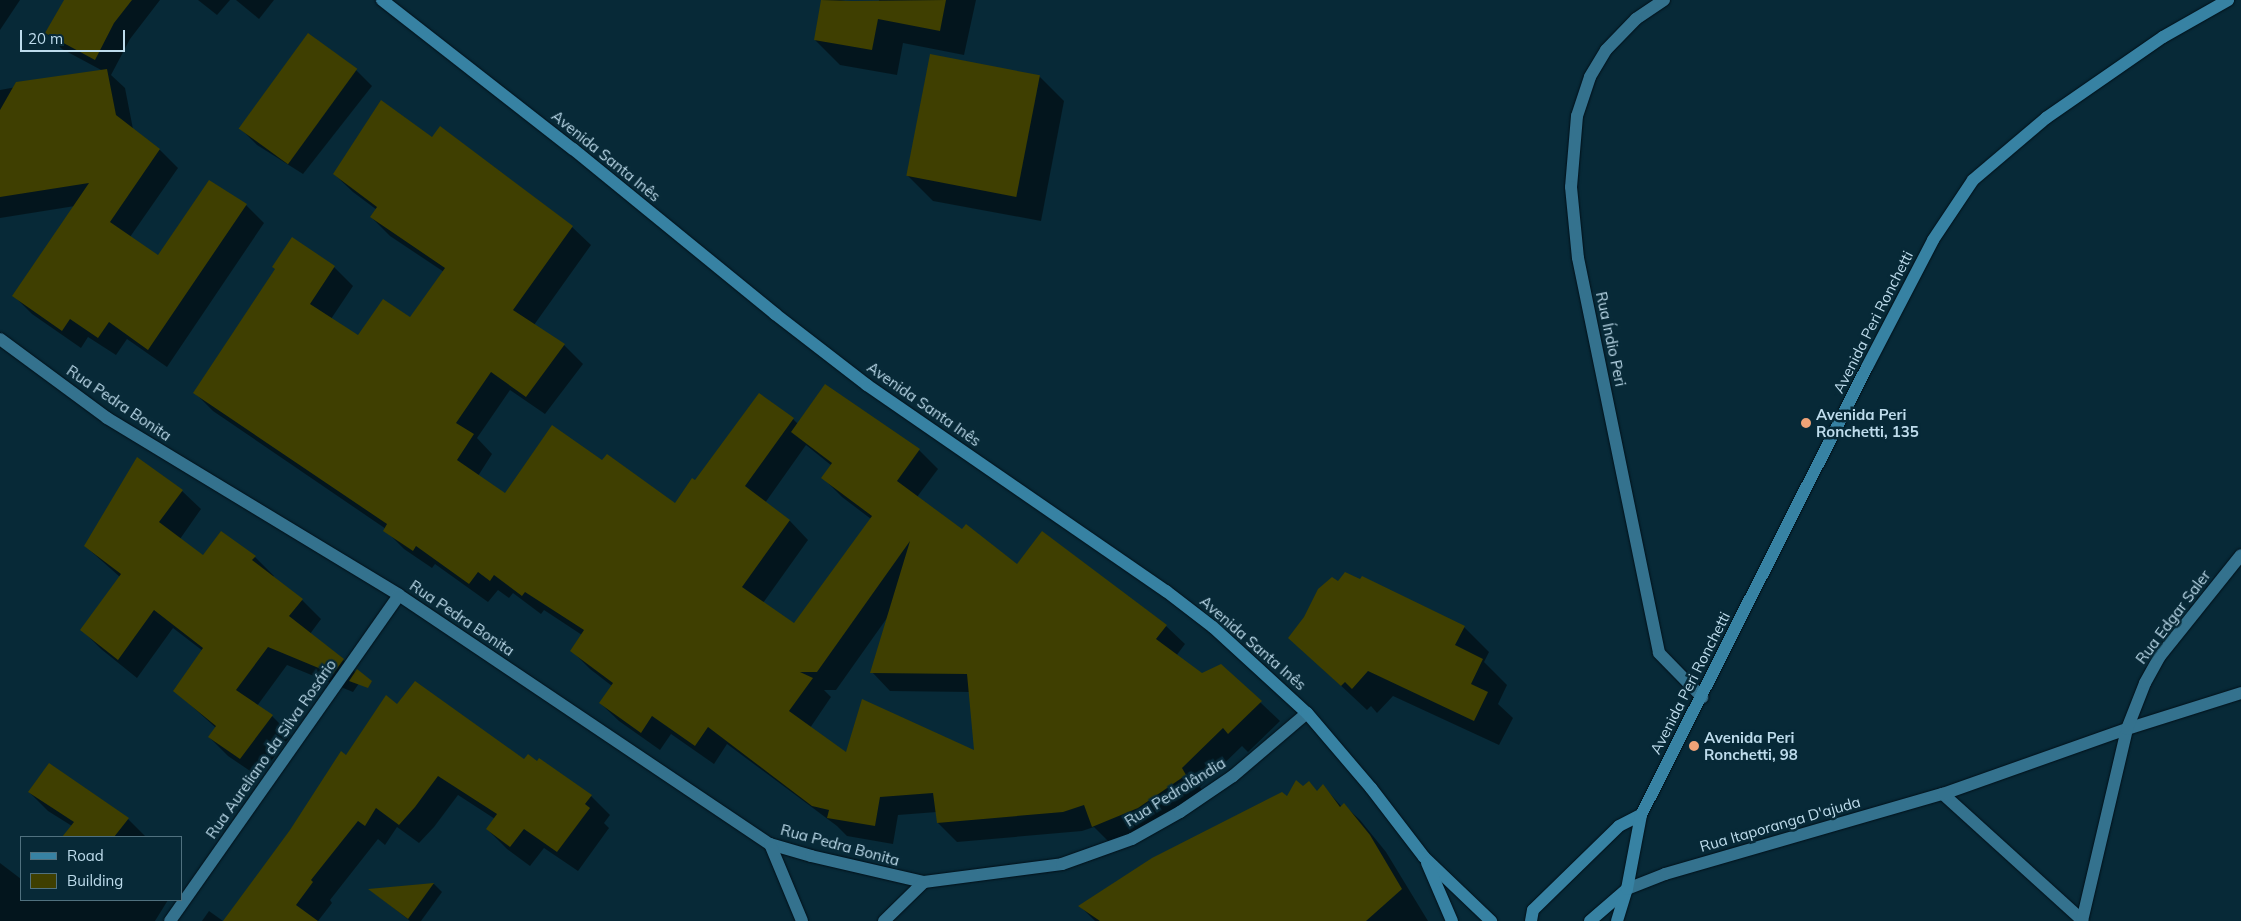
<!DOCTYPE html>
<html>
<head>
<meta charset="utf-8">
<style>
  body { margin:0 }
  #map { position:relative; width:2241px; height:921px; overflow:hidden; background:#072937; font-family:Mulish,sans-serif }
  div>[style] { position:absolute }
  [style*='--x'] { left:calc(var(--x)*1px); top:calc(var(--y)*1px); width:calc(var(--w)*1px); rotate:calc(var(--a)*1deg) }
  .shadow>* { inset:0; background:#0007 }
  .building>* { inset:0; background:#3f3f01; transform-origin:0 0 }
  .roads { filter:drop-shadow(0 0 1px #011019) drop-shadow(0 0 1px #011019) }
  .street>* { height:12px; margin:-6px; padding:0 6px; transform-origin:6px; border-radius:6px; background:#34728e }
  .secondary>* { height:12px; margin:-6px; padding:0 6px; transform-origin:6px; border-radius:6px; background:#3782a3 }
  .dots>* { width:14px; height:14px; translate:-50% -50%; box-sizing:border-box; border:2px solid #072937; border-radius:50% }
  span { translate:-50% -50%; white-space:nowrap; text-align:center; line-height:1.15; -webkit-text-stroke:5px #072937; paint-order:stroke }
  .street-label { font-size:15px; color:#bedcec }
  .poi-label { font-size:15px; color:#bedcec; font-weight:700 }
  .left { translate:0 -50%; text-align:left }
  .legend { position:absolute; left:20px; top:836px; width:162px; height:65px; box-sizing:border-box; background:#072937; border:1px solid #50717f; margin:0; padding:6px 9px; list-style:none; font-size:15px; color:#bedcec }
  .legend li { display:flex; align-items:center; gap:10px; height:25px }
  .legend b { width:25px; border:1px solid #50717f }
  .scale { position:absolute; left:20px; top:30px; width:105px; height:22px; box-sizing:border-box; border:2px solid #bedcec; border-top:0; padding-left:6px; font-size:15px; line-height:18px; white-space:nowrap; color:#bedcec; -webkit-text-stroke:4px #072937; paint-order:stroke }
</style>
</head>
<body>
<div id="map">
  <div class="shadow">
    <i style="clip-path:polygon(0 0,20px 0,0 30px)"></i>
    <i style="clip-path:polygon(66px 0,160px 0,130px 39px,111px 75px,125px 88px,133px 129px,160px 150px,178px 168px,130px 237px,158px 257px,246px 205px,264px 223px,167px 367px,127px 339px,116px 355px,88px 337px,81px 348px,32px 314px,14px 296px,75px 206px,0 218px,0 90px,103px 71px,62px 49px,46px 33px)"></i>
    <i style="clip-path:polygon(198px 0,230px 0,217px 15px)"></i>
    <i style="clip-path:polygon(236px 0,274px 0,259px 19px)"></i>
    <i style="clip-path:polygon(822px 0,840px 0,878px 7px,879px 0,976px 0,964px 55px,903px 43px,897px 75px,840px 65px,815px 40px)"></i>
    <i style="clip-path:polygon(356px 70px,372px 86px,303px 174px,257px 145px,241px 129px)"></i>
    <i style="clip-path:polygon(1039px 76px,1064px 101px,1041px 221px,933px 201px,908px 176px)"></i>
    <i style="clip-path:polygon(evenodd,433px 138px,572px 227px,591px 245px,534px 325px,564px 345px,583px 364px,545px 414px,510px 390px,477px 438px,492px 454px,478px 476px,505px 495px,603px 461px,675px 504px,696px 482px,793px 419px,798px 424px,826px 386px,919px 450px,938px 469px,917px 497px,963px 531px,1018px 566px,1166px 626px,1185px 644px,1176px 656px,1202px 675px,1221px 665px,1280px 721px,1248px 752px,1242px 746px,1200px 787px,1204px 794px,1112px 845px,1094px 827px,1082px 831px,957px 842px,938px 823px,937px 812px,898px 815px,893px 844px,847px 836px,837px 826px,727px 744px,714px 764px,671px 734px,660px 750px,619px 721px,600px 703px,612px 686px,590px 669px,571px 650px,582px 635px,544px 610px,541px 614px,513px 593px,509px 598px,498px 590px,488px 602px,435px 564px,432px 568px,404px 549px,385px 530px,386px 529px,213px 411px,194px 392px,334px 267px,353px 286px,331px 319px,358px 337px,410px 319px,444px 272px,390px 236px,371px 217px,377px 210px,353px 192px,334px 174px,433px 138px,806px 445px,832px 466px,823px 478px,842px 497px,871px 519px,794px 625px,763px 603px,808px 540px,790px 521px,765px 503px,806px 445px,433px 138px,887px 618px,872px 672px,890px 691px,970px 692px,976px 752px,847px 754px,810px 728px,831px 697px,824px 690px,836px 690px,887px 618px)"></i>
    <i style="clip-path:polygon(182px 491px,201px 509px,180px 539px,204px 557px,255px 557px,274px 576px,273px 577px,302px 600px,321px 619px,310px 634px,343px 660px,362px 679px,353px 692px,287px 665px,257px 706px,272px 716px,291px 735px,259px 777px,228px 756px,209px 737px,216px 728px,174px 690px,203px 651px,173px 628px,137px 678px,101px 649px,82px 630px,120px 577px,85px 546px)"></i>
    <i style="clip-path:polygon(1338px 583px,1464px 627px,1489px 652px,1484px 662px,1507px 685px,1498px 704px,1513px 718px,1499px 745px,1393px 696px,1377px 713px,1371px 706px,1367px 710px,1290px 638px)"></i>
    <i style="clip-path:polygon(397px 706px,524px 761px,591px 796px,610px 815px,604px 823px,609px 828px,578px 871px,544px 848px,530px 866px,507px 849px,487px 829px,495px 819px,458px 795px,434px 827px,419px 843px,397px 827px,385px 845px,378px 839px,330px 900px,332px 903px,318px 921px,225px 921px,346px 756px)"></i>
    <i style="clip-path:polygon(1323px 786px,1342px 807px,1344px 805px,1360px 820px,1386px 852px,1428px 921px,1095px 921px,1080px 906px,1303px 788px,1318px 792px)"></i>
    <i style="clip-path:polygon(29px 792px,128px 819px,146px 837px,63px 837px,72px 826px,48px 811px)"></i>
    <i style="clip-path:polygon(0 863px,21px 879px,21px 900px,168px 900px,155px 921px,0 921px)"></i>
    <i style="clip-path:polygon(434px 884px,442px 892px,421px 921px,410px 921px,371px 890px)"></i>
    <i style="clip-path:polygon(209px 911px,223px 921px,202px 921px)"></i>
  </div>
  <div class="building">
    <i style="clip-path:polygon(64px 0,132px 0,114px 23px,95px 60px,45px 33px)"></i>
    <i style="clip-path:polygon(821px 0,853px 1px,946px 0,940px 31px,878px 19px,872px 50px,814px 40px)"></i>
    <i style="left:308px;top:33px;width:61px;height:118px;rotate:36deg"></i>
    <i style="left:930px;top:54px;width:112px;height:124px;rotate:11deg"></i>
    <i style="clip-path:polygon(107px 69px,116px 115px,160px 149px,110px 222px,158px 255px,209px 180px,247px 204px,148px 350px,109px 322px,98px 338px,70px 319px,62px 331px,12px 296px,89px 183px,0 197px,0 110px,16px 82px)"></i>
    <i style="clip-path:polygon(evenodd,381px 100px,432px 137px,440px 126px,573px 226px,513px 310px,565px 344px,526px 397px,491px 372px,456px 423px,474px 434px,457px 460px,505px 493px,552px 425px,602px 460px,607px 454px,675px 503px,692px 478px,695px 480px,759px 393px,794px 418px,745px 486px,790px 520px,742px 587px,794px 623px,872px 516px,821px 478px,832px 463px,791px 432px,825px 384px,920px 449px,897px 481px,962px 529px,966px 524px,1017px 564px,1042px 531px,1167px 625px,1156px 639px,1202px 673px,1221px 664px,1262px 701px,1228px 734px,1223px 728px,1182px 768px,1186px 775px,1138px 808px,1092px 827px,1084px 805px,1063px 812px,937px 823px,933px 793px,880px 797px,875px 826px,827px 818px,829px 810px,812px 806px,708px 727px,695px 746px,652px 716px,641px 733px,599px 703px,613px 683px,570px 651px,584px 630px,525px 592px,522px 596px,494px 575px,490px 581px,478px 572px,469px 584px,416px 546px,413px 551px,383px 531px,387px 524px,193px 393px,275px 269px,272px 267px,292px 237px,335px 266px,310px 304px,358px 335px,383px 299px,410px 317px,445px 268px,370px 217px,377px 207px,333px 174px,381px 100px,910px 541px,870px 673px,967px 674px,974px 750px,862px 699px,846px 752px,789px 711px,813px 678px,800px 672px,817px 672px,910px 541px)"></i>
    <i style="clip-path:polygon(137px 457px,183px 490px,159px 522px,203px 555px,221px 531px,256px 556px,252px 560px,303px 599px,289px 616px,344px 659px,333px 674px,268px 647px,236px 690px,273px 715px,240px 759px,208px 737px,216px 726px,173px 691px,203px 648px,154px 610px,118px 660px,80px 630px,121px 574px,84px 546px)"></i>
    <i style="clip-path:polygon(1345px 572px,1360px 579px,1362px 576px,1465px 626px,1455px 645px,1483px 659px,1471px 684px,1488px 692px,1474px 721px,1368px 671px,1352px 689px,1345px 682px,1341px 686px,1288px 638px,1304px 617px,1318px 589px,1332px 577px,1338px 581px)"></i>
    <i style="clip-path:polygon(357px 669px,372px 681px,368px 688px,349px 681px)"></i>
    <i style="clip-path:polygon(415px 681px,524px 759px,528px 754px,537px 761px,539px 758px,592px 795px,585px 804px,590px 808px,557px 852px,524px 829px,510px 847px,486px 829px,497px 814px,438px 776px,415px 807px,399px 825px,376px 808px,365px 826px,358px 821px,311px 880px,313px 882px,296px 905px,318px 921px,223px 921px,290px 830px,341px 751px,346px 755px,386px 695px,397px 704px)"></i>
    <i style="clip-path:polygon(49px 763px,129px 818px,114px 837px,62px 837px,74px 822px,28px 792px)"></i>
    <i style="clip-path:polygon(1296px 780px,1303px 786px,1309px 781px,1317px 791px,1323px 784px,1340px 807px,1344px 803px,1370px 835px,1402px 889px,1366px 921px,1100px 921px,1078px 906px,1152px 858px,1282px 792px,1287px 796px)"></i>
    <i style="clip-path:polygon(434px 883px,408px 919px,368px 889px)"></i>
  </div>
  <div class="roads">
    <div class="street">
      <i style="--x:1664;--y:0;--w:34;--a:146"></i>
      <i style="--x:1636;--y:19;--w:43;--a:134.1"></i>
      <i style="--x:1606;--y:50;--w:31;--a:121"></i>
      <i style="--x:1590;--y:77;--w:41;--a:108.4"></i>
      <i style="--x:1577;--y:116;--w:71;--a:94.8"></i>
      <i style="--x:1571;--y:187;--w:71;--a:84.4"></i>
      <i style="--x:1578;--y:258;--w:403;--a:78.4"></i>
      <i style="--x:1659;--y:653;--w:62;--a:45.7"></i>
      <i style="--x:0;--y:339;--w:133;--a:36.4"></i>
      <i style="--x:107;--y:418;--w:341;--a:31.2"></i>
      <i style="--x:399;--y:595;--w:447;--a:33.9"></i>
      <i style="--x:770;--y:844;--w:43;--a:16.3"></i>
      <i style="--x:811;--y:856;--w:116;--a:13"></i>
      <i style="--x:924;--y:882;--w:139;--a:-7.4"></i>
      <i style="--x:1062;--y:864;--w:74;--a:-19.7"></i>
      <i style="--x:1132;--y:839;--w:55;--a:-29.4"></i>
      <i style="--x:1180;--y:812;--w:64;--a:-34.2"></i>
      <i style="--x:1233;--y:776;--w:97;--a:-40.4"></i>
      <i style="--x:1943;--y:794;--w:188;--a:42.2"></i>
      <i style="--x:770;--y:844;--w:83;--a:67.4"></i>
      <i style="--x:1627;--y:889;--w:41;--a:-21.5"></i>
      <i style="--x:1665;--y:874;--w:289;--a:-16.1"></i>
      <i style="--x:1943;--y:794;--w:195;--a:-19.5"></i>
      <i style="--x:2127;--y:729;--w:120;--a:-17.5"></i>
      <i style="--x:170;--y:921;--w:398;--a:-54.9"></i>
      <i style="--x:884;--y:921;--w:56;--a:-44.3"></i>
      <i style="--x:2082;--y:921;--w:197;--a:-76.8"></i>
      <i style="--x:2127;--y:729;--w:49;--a:-68.6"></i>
      <i style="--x:2145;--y:683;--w:31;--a:-61"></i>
      <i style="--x:2160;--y:656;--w:129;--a:-51.3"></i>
    </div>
    <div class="secondary">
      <i style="--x:382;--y:0;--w:242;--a:38"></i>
      <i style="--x:573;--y:149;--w:261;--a:39.2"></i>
      <i style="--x:775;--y:314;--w:116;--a:37.7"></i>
      <i style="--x:867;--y:385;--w:363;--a:34.6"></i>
      <i style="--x:1166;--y:591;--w:59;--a:37.5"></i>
      <i style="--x:1213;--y:627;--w:127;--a:42.5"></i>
      <i style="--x:1307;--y:713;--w:99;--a:49.5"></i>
      <i style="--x:1371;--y:788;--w:87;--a:52.5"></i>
      <i style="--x:1424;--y:857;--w:93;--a:43.7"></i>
      <i style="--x:1427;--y:863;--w:63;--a:66.7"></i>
      <i style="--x:1531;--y:921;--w:11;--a:-80"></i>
      <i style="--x:1533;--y:910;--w:120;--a:-44.3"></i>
      <i style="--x:1619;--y:826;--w:25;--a:-27"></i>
      <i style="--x:1590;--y:921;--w:49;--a:-40.9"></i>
      <i style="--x:1617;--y:921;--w:34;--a:-73"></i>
      <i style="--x:1627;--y:889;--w:75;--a:-79.3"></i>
      <i style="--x:1641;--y:815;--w:502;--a:-63.23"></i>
      <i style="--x:1867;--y:367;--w:143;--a:-62.5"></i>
      <i style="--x:1933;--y:240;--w:72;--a:-56.3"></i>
      <i style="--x:1973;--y:180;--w:96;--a:-40.3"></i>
      <i style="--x:2046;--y:118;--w:142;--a:-34.7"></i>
      <i style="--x:2163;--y:37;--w:75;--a:-29.6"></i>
    </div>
  </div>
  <div class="dots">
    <i style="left:1806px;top:423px;background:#efa377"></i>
    <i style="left:1694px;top:746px;background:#efa377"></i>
  </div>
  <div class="street-label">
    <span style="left:606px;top:156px;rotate:39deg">Avenida Santa Inês</span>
    <span style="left:1873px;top:322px;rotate:-63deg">Avenida Peri Ronchetti</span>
    <span style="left:1611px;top:339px;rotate:78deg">Rua Índio Peri</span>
    <span style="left:119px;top:403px;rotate:34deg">Rua Pedra Bonita</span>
    <span style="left:924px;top:404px;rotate:35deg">Avenida Santa Inês</span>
    <span style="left:2173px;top:617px;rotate:-53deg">Rua Edgar Saler</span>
    <span style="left:462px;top:618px;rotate:34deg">Rua Pedra Bonita</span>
    <span style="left:1253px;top:643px;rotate:41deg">Avenida Santa Inês</span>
    <span style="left:1690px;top:683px;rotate:-63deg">Avenida Peri Ronchetti</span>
    <span style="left:271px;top:749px;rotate:-55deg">Rua Aureliano da Silva Rosário</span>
    <span style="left:1175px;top:792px;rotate:-32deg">Rua Pedrolândia</span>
    <span style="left:1780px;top:824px;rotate:-16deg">Rua Itaporanga D'ajuda</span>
    <span style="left:840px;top:845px;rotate:15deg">Rua Pedra Bonita</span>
  </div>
  <div class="poi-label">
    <span class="left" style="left:1816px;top:423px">Avenida Peri<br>Ronchetti, 135</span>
    <span class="left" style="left:1704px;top:746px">Avenida Peri<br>Ronchetti, 98</span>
  </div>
  <ul class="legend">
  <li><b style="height:6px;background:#3782a3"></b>Road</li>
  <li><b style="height:14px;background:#3f3f01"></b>Building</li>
  </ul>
  <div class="scale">20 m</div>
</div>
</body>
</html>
